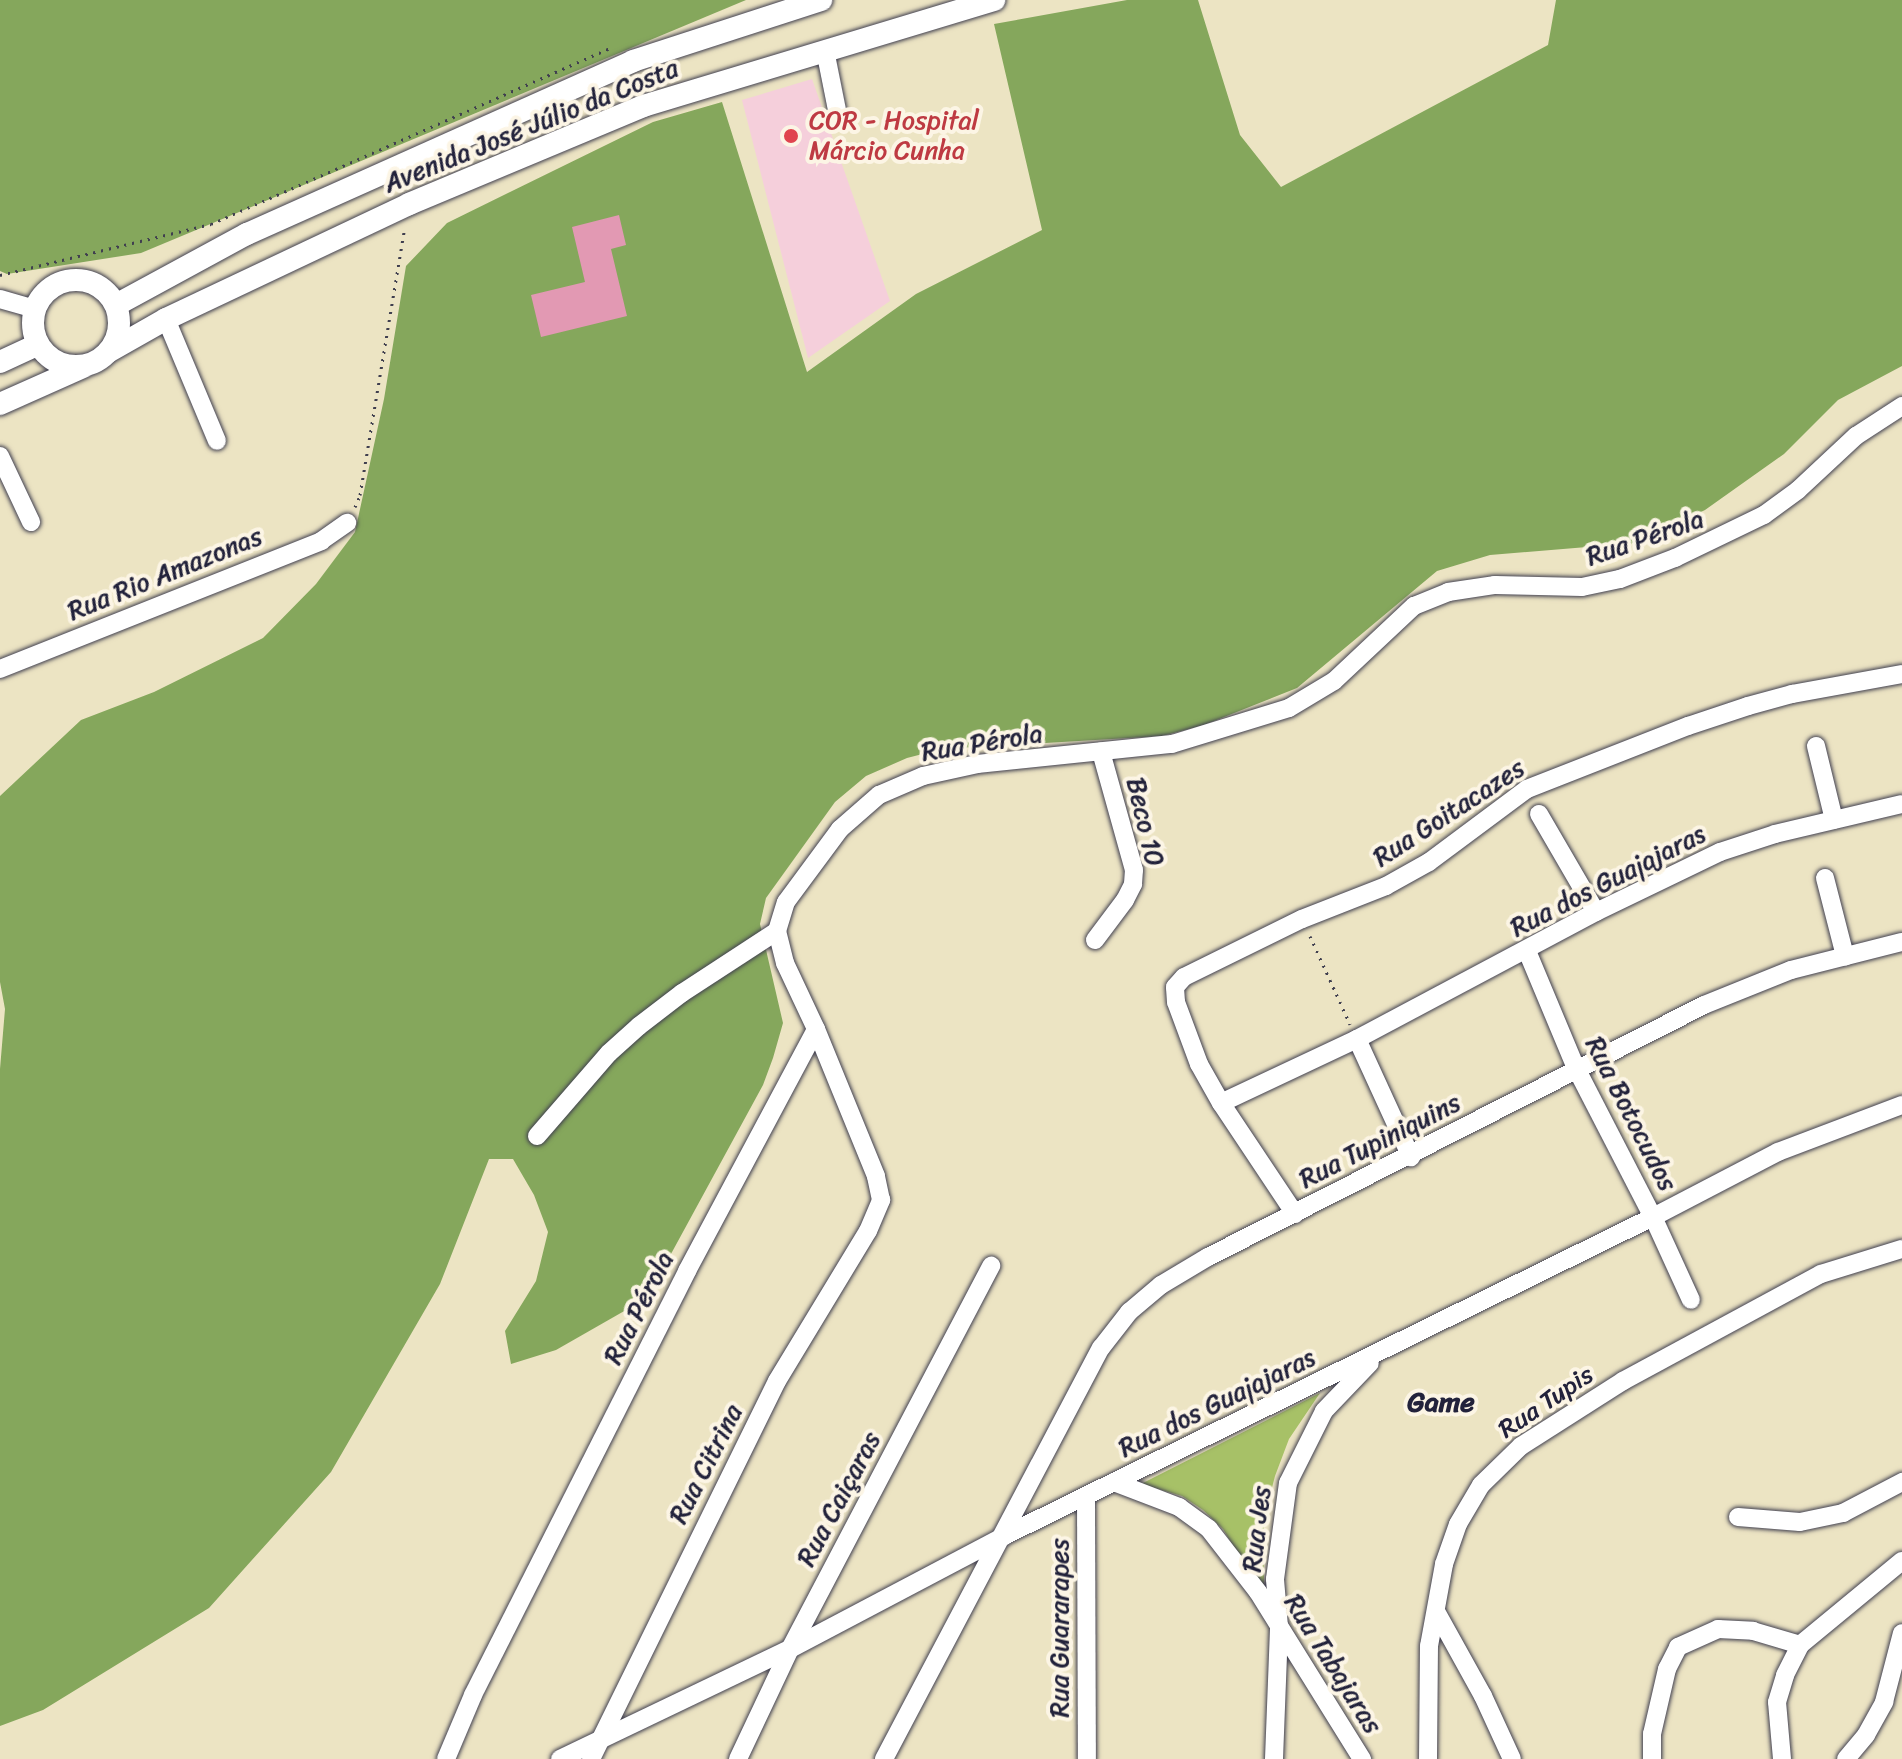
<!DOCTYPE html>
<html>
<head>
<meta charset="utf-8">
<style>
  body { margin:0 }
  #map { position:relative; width:1902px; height:1759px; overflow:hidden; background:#ece4c3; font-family:Sriracha,sans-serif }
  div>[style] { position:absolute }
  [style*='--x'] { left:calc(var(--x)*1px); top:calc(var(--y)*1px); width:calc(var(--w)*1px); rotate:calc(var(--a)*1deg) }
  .built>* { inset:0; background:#f5cfdb }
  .green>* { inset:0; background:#a7c167 }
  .forest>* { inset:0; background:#85a75c }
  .building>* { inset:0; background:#e299b3 }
  .path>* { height:3px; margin-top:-1.5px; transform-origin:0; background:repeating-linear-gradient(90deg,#403f4f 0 2px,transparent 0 8px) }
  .roads { filter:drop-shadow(0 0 2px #403f4f) drop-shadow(0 0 2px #403f4f) }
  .minor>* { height:18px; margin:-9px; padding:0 9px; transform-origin:9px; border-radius:9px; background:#fff }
  .major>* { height:22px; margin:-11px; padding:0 11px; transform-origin:11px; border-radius:11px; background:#fff }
  .major>.ring { margin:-11px; padding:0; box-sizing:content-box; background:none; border:22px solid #fff; border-radius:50% }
  .dots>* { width:22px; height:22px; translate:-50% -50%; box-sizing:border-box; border:4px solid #fcf5e5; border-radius:50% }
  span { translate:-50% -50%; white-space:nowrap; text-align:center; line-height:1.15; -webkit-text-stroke:8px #fcf5e5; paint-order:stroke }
  .health-label { font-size:26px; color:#be3a42 }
  .left { translate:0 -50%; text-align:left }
  .street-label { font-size:26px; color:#22223b }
  .neighbourhood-label { font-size:28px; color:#22223b; font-weight:700 }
</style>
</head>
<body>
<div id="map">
  <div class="built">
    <i style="clip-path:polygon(812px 79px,890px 301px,808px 358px,742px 100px)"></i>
  </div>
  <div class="green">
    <i style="clip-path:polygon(1320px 1393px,1289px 1439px,1275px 1476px,1264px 1519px,1264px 1597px,1223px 1529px,1203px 1510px,1182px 1496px,1141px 1484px)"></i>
  </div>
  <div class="forest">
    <i style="clip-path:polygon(0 0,746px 0,141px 253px,7px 274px,0 271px)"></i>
    <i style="clip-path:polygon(1127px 0,1198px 0,1240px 135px,1281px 187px,1548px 45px,1556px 0,1902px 0,1902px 366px,1838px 400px,1784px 454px,1705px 510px,1635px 543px,1490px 555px,1437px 571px,1297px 688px,1204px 725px,1162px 736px,942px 749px,907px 758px,866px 776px,835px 802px,766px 898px,760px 924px,783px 1023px,773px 1058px,763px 1085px,647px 1298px,556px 1350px,511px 1364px,505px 1331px,536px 1281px,548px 1232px,534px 1195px,513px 1159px,489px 1159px,440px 1284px,331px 1472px,209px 1608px,43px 1710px,0 1726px,0 1069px,5px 1009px,0 982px,0 796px,81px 720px,154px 692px,263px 638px,316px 584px,355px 532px,384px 399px,406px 266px,447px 223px,653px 122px,722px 102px,807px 372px,916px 294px,1042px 230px,994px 24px)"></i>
  </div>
  <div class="building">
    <i style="clip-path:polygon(619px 215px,626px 245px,611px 249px,627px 316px,541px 337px,531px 295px,585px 282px,572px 227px)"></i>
  </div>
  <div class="path">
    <i style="--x:0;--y:275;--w:217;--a:-13.6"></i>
    <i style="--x:211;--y:224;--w:439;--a:-23.8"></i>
    <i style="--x:355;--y:507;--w:13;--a:-67"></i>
    <i style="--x:360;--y:495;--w:272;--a:-80.5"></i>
    <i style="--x:1310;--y:936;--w:97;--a:65.6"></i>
  </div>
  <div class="roads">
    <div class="minor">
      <i style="--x:825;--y:50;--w:66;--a:78.7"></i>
      <i style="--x:0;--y:299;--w:35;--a:16"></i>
      <i style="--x:166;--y:319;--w:132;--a:67.3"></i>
      <i style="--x:0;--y:456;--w:73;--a:64.8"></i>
      <i style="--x:0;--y:669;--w:346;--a:-21.7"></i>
      <i style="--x:321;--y:541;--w:32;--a:-35"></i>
      <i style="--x:1816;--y:746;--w:76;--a:76.3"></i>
      <i style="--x:1539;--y:814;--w:113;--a:59.8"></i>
      <i style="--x:1825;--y:878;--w:81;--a:75.6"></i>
      <i style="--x:1095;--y:940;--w:50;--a:-53.1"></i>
      <i style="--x:1125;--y:900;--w:18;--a:-63"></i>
      <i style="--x:1133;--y:884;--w:14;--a:-86"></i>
      <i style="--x:1134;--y:870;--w:123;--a:-105.6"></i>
      <i style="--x:1527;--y:951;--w:127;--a:67.3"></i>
      <i style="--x:1576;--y:1068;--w:168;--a:62.7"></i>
      <i style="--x:1653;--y:1217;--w:91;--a:65.4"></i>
      <i style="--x:1357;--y:1039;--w:130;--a:65.4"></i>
      <i style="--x:1221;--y:1103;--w:150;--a:-25.2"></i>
      <i style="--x:1357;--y:1039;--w:271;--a:-28"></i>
      <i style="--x:1596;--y:912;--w:138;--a:-25.8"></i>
      <i style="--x:1720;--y:852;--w:58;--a:-18.1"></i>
      <i style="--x:1775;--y:834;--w:130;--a:-13.3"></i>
      <i style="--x:537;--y:1136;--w:110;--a:-49.1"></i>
      <i style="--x:609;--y:1053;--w:40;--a:-42"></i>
      <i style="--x:639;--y:1026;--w:54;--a:-37.5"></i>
      <i style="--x:682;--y:993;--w:113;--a:-33.1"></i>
      <i style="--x:1295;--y:1214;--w:133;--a:-123.7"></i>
      <i style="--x:1221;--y:1103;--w:45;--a:-119.4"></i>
      <i style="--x:1199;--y:1064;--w:66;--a:-110.4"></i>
      <i style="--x:1176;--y:1002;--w:15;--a:-94"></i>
      <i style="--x:1175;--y:987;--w:13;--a:-48"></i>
      <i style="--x:1184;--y:977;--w:131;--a:-26.2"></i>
      <i style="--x:1302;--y:919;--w:90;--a:-21.4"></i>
      <i style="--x:1386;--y:886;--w:49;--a:-29.2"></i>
      <i style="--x:1429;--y:862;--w:122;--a:-36.7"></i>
      <i style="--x:1527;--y:789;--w:173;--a:-21.4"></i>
      <i style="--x:1688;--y:726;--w:63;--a:-18.4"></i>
      <i style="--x:1748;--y:706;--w:46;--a:-15.3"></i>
      <i style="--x:1792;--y:694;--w:112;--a:-10.3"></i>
      <i style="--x:1114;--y:1482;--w:70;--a:21"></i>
      <i style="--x:1179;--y:1507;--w:37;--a:36"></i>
      <i style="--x:1209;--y:1529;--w:80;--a:52.1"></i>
      <i style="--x:1258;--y:1592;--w:197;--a:58.1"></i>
      <i style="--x:1086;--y:1498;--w:261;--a:89.8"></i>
      <i style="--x:1738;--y:1517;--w:62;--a:4.6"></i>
      <i style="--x:1800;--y:1522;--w:44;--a:-11.8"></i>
      <i style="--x:1843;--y:1513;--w:67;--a:-27.7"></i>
      <i style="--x:1437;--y:1613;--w:95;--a:61"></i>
      <i style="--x:1483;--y:1696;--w:69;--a:65.3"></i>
      <i style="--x:446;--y:1759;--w:69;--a:-67.1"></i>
      <i style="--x:473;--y:1695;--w:475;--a:-63.2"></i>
      <i style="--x:687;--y:1271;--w:274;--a:-61.9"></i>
      <i style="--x:816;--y:1029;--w:73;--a:-115.2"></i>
      <i style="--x:785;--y:963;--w:33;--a:-104"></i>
      <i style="--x:777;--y:931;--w:30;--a:-73"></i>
      <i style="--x:786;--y:902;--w:91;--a:-53.5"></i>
      <i style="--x:840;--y:829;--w:52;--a:-41.1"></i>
      <i style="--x:879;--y:795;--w:48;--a:-23.4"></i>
      <i style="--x:923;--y:776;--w:55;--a:-12.5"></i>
      <i style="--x:977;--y:764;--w:196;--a:-5.9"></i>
      <i style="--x:1172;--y:744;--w:122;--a:-17.1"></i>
      <i style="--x:1289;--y:708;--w:52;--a:-31"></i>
      <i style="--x:1334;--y:681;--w:110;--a:-43.2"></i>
      <i style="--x:1414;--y:606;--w:37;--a:-22"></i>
      <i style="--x:1448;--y:592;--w:48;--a:-8.5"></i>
      <i style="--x:1495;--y:585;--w:87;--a:1.3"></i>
      <i style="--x:1582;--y:587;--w:39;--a:-12"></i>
      <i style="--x:1620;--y:579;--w:59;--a:-20.9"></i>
      <i style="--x:1675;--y:558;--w:99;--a:-25.8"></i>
      <i style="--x:1764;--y:515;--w:42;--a:-36.3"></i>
      <i style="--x:1798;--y:490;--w:79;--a:-43"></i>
      <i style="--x:1856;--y:436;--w:55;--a:-33.1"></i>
      <i style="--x:560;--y:1759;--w:255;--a:-25.6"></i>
      <i style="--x:790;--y:1649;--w:242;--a:-27.8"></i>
      <i style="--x:1004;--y:1536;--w:723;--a:-26.18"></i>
      <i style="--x:1653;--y:1217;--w:141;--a:-27.5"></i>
      <i style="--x:1778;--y:1152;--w:133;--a:-20.8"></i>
      <i style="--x:591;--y:1759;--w:421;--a:-63.8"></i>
      <i style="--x:777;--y:1381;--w:175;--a:-58.8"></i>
      <i style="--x:868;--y:1231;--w:34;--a:-67"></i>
      <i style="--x:881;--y:1200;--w:25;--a:-102"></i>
      <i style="--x:876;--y:1176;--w:159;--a:-112.2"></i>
      <i style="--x:738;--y:1759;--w:122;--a:-64.7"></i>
      <i style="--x:790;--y:1649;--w:433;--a:-62.3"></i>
      <i style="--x:884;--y:1759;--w:465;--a:-62.2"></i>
      <i style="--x:1101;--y:1348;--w:46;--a:-52.1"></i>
      <i style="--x:1129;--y:1312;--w:42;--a:-40.2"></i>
      <i style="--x:1161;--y:1285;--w:55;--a:-30.8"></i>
      <i style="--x:1208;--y:1257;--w:556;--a:-26.93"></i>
      <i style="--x:1704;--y:1005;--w:94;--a:-21.9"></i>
      <i style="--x:1791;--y:970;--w:114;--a:-14.2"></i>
      <i style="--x:1274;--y:1759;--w:132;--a:-87.8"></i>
      <i style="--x:1279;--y:1627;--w:48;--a:-94.8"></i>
      <i style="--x:1275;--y:1579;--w:97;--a:-82.3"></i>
      <i style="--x:1288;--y:1483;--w:80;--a:-63.4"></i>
      <i style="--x:1324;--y:1411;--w:66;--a:-46.2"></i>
      <i style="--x:1428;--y:1759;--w:113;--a:-89.5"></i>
      <i style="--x:1429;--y:1646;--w:83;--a:-79.6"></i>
      <i style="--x:1444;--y:1564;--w:42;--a:-70.7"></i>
      <i style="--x:1458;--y:1524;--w:45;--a:-59.5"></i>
      <i style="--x:1481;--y:1485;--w:56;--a:-44.3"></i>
      <i style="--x:1521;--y:1446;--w:121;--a:-32.5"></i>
      <i style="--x:1623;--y:1381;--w:225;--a:-28.4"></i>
      <i style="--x:1821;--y:1274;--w:85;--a:-17.2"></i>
      <i style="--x:1652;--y:1759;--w:25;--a:-90"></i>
      <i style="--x:1652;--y:1734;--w:67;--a:-77"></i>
      <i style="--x:1667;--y:1669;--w:25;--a:-63"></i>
      <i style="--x:1678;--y:1647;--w:44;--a:-24.2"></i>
      <i style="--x:1718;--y:1629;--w:35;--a:3"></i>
      <i style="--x:1753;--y:1631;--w:49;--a:16.6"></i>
      <i style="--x:1782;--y:1759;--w:57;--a:-95"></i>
      <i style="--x:1777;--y:1702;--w:28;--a:-73"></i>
      <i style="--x:1785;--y:1675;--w:34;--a:-63"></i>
      <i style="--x:1800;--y:1645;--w:132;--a:-39.5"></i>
      <i style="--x:1846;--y:1759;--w:31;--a:-50"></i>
      <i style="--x:1866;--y:1735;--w:38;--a:-61"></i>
      <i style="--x:1884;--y:1702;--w:71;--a:-75.4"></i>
    </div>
    <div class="major">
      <i class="ring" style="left:33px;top:280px;width:64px;height:64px"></i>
      <i style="--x:116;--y:305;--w:149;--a:-28.5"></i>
      <i style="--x:247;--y:234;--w:423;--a:-24.1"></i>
      <i style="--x:633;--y:61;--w:198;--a:-18"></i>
      <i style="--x:108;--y:352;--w:67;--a:-29.6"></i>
      <i style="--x:166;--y:319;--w:269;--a:-25.3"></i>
      <i style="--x:409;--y:204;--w:254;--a:-22.7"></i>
      <i style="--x:643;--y:106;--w:367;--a:-16.8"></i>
      <i style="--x:0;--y:362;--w:41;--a:-24.7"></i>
      <i style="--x:0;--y:404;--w:91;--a:-24"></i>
    </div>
  </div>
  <div class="dots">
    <i style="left:791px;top:136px;background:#e0444e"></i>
  </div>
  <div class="health-label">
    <span class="left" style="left:809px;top:136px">COR - Hospital<br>Márcio Cunha</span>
  </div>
  <div class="street-label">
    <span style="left:531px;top:126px;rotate:-22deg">Avenida José Júlio da Costa</span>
    <span style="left:1645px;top:538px;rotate:-19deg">Rua Pérola</span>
    <span style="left:165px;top:574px;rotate:-22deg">Rua Rio Amazonas</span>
    <span style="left:982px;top:743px;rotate:-9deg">Rua Pérola</span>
    <span style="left:1449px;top:813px;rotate:-33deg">Rua Goitacazes</span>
    <span style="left:1145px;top:822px;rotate:77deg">Beco 10</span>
    <span style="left:1608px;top:881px;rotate:-27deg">Rua dos Guajajaras</span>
    <span style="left:1631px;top:1114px;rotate:63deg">Rua Botocudos</span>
    <span style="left:1380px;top:1141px;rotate:-27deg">Rua Tupiniquins</span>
    <span style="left:639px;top:1308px;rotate:-63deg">Rua Pérola</span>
    <span style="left:1546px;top:1402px;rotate:-34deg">Rua Tupis</span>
    <span style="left:1217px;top:1403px;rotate:-26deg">Rua dos Guajajaras</span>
    <span style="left:706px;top:1464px;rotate:-63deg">Rua Citrina</span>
    <span style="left:839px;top:1499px;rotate:-62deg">Rua Caiçaras</span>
    <span style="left:1257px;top:1529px;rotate:-83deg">Rua Jes</span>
    <span style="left:1060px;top:1628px;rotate:-90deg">Rua Guararapes</span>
    <span style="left:1333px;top:1664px;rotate:58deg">Rua Tabajaras</span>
  </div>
  <div class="neighbourhood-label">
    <span style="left:1441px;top:1402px">Game</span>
  </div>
</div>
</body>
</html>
